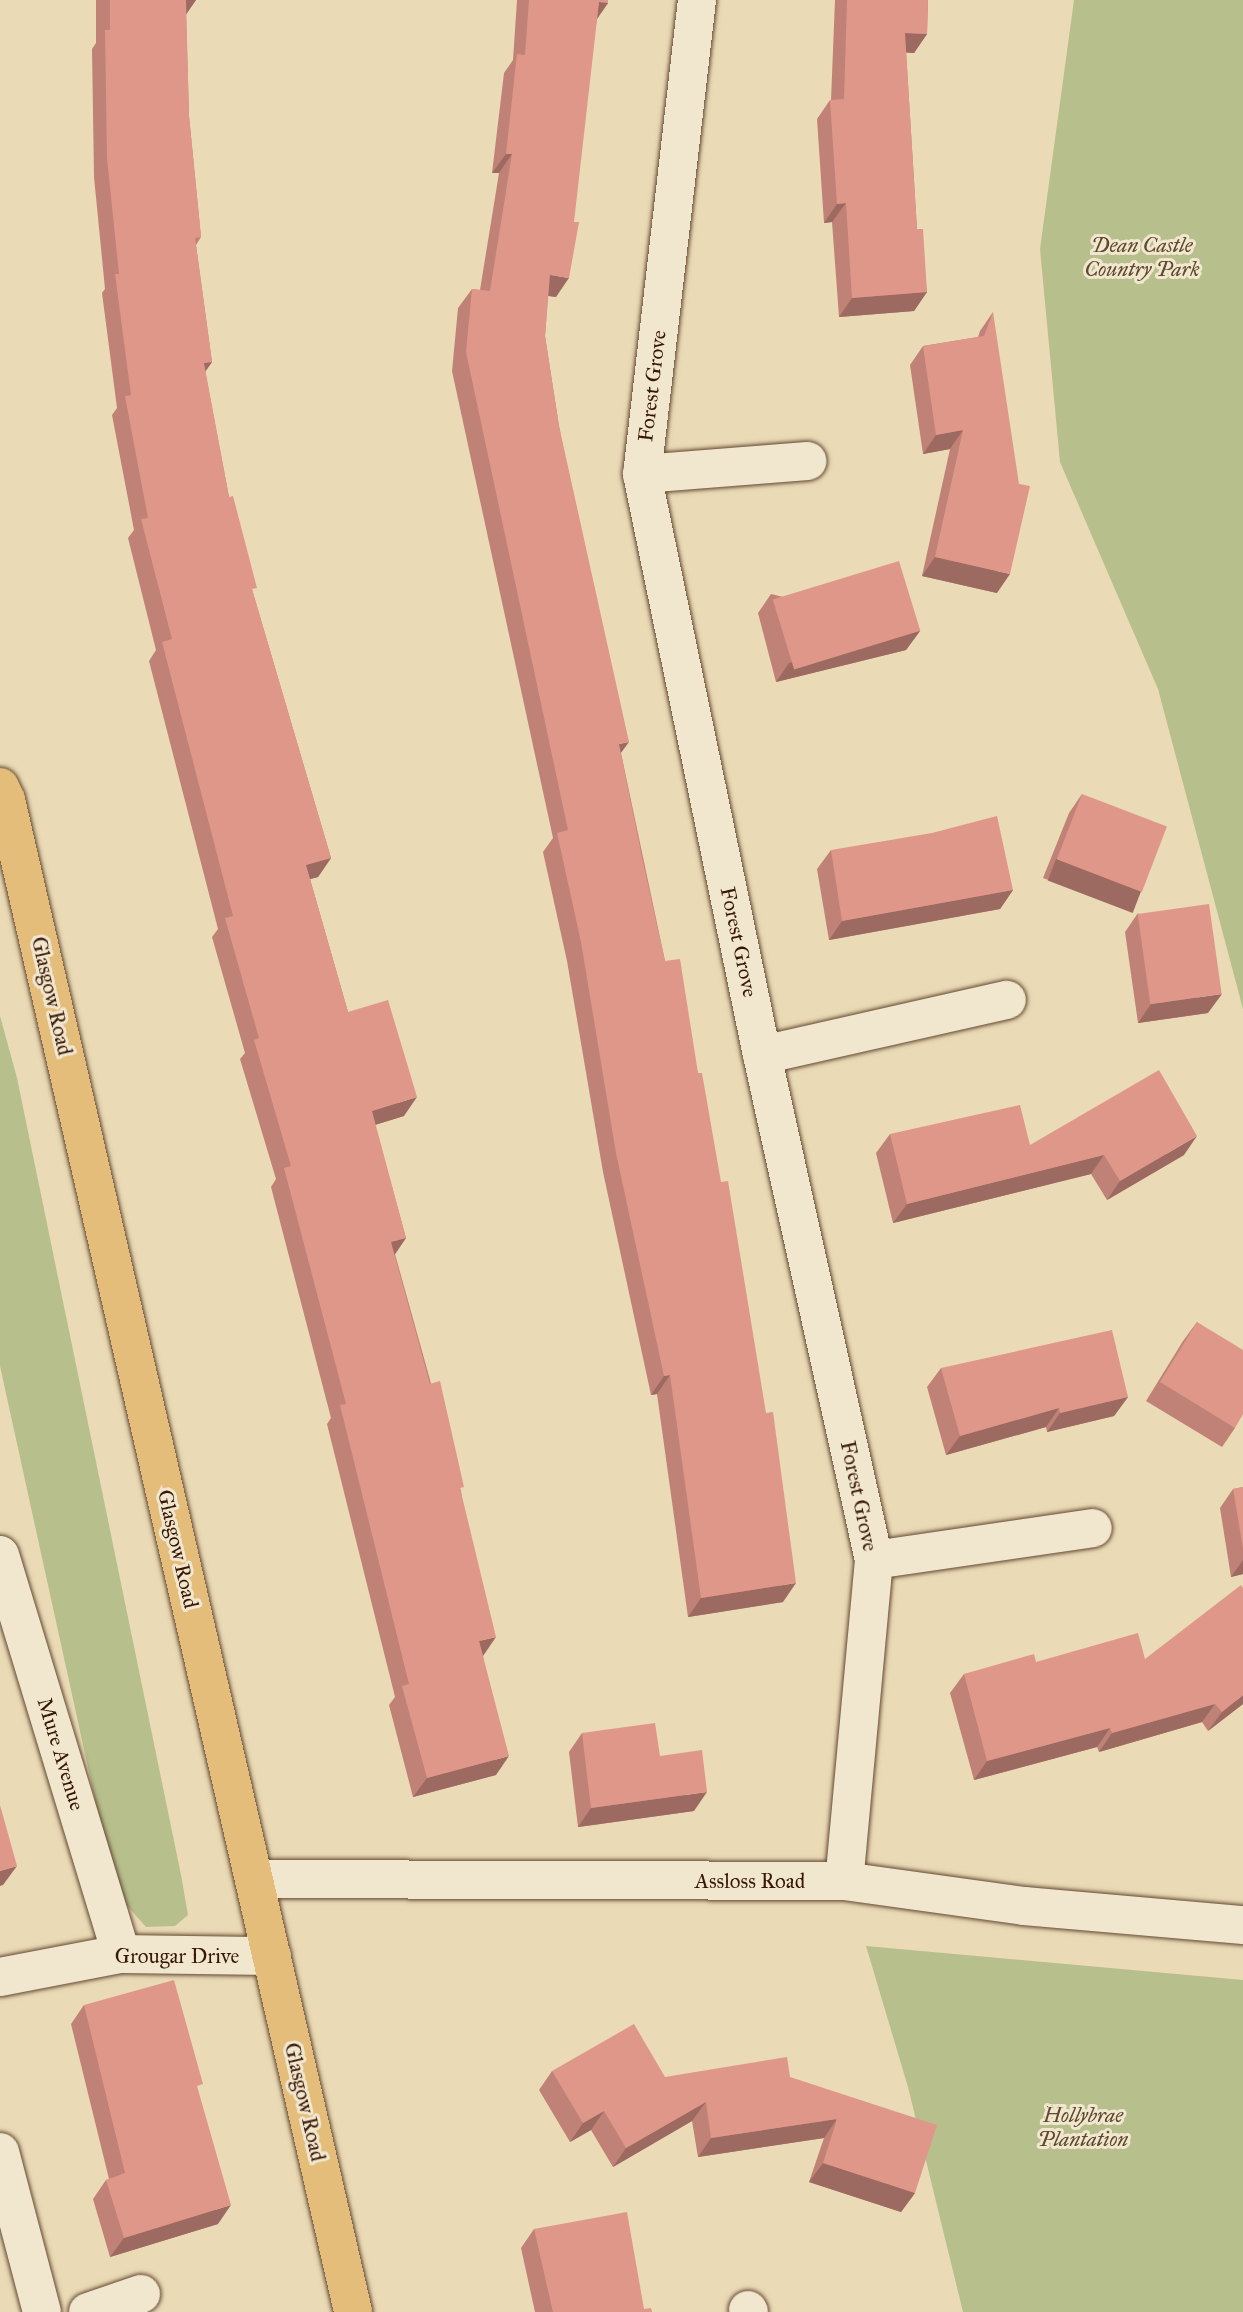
<!DOCTYPE html>
<html>
<head>
<meta charset="utf-8">
<style>
  body { margin:0 }
  #map { position:relative; width:1243px; height:2312px; overflow:hidden; background:#eadab5; font-family:"IM FELL Great Primer",serif }
  div>[style] { position:absolute }
  [style*='--x'] { left:calc(var(--x)*1px); top:calc(var(--y)*1px); width:calc(var(--w)*1px); rotate:calc(var(--a)*1deg) }
  .green>* { inset:0; background:#b7bf8d }
  .roads { filter:drop-shadow(0 0 2px #644832) drop-shadow(0 0 2px #644832) }
  .minor>* { height:38px; margin:-19px; padding:0 19px; transform-origin:19px; border-radius:19px; background:#f1e7cf }
  .major>* { height:38px; margin:-19px; padding:0 19px; transform-origin:19px; border-radius:19px; background:#e5bd7a }
  .wall>* { inset:0; background:#c08277 }
  .shaded-wall>* { inset:0; background:#9c6a61; transform-origin:0 0 }
  .building>* { inset:0; background:#df978a; transform-origin:0 0 }
  span { translate:-50% -50%; white-space:nowrap; text-align:center; line-height:1.15; -webkit-text-stroke:6px #f1e7cf; paint-order:stroke }
  .park-label { font-size:21px; color:#5e492f; font-style:italic }
  .street-label { font-size:21px; color:#381707 }
</style>
</head>
<body>
<div id="map">
  <div class="green">
    <i style="clip-path:polygon(1074px 0,1243px 0,1243px 1009px,1158px 689px,1060px 462px,1040px 249px)"></i>
    <i style="clip-path:polygon(0 1016px,17px 1078px,181px 1875px,188px 1915px,175px 1926px,146px 1927px,123px 1901px,96px 1804px,0 1366px)"></i>
    <i style="clip-path:polygon(866px 1946px,1243px 1980px,1243px 2312px,963px 2312px,908px 2087px)"></i>
  </div>
  <div class="roads">
    <div class="minor">
      <i style="--x:697;--y:0;--w:477;--a:96.6"></i>
      <i style="--x:642;--y:474;--w:593;--a:78.33"></i>
      <i style="--x:762;--y:1055;--w:517;--a:77.5"></i>
      <i style="--x:874;--y:1560;--w:322;--a:95.3"></i>
      <i style="--x:642;--y:474;--w:166;--a:-4.5"></i>
      <i style="--x:762;--y:1055;--w:251;--a:-12.7"></i>
      <i style="--x:0;--y:1555;--w:417;--a:73.1"></i>
      <i style="--x:874;--y:1560;--w:221;--a:-8.3"></i>
      <i style="--x:254;--y:1879;--w:590;--a:0.19"></i>
      <i style="--x:844;--y:1881;--w:182;--a:7.9"></i>
      <i style="--x:1024;--y:1906;--w:220;--a:5"></i>
      <i style="--x:0;--y:1977;--w:123;--a:-10.8"></i>
      <i style="--x:121;--y:1954;--w:151;--a:0.8"></i>
      <i style="--x:0;--y:2152;--w:165;--a:75.3"></i>
      <i style="--x:748;--y:2310;--w:2;--a:63"></i>
      <i style="--x:88;--y:2312;--w:56;--a:-18.8"></i>
    </div>
    <div class="major">
      <i style="--x:0;--y:787;--w:14;--a:65"></i>
      <i style="--x:6;--y:800;--w:1551;--a:77.07"></i>
    </div>
  </div>
  <div class="wall">
    <i style="clip-path:polygon(96px 0,196px 0,186px 14px,189px 116px,201px 237px,196px 245px,212px 362px,205px 371px,229px 497px,253px 593px,331px 858px,318px 877px,310px 879px,348px 1012px,404px 1116px,375px 1125px,406px 1238px,395px 1254px,461px 1491px,483px 1655px,496px 1775px,413px 1797px,389px 1705px,395px 1697px,327px 1424px,331px 1418px,271px 1187px,276px 1179px,240px 1059px,245px 1053px,212px 937px,218px 929px,149px 661px,156px 650px,128px 538px,134px 530px,112px 415px,117px 408px,102px 293px,105px 289px,94px 177px,92px 49px,96px 43px)"></i>
    <i style="clip-path:polygon(517px 0,608px 0,608px 3px,597px 18px,556px 297px,548px 296px,545px 336px,559px 426px,621px 753px,665px 961px,698px 1073px,783px 1602px,688px 1617px,657px 1394px,651px 1395px,603px 1172px,567px 961px,543px 852px,553px 838px,452px 371px,458px 308px,472px 289px,480px 290px,499px 173px,492px 173px,504px 73px,513px 60px)"></i>
    <i style="clip-path:polygon(835px 0,928px 0,927px 34px,914px 53px,906px 52px,917px 229px,927px 292px,914px 311px,839px 317px,832px 222px,824px 223px,817px 119px,830px 100px,831px 100px)"></i>
    <i style="clip-path:polygon(993px 312px,997px 593px,922px 576px,950px 449px,923px 454px,910px 365px,923px 346px,978px 337px,980px 331px)"></i>
    <i style="clip-path:polygon(771px 594px,920px 631px,906px 650px,776px 682px,758px 613px)"></i>
    <i style="clip-path:polygon(1082px 794px,1141px 891px,1128px 910px,1043px 878px,1069px 813px)"></i>
    <i style="clip-path:polygon(831px 850px,1013px 890px,1000px 909px,829px 940px,817px 869px)"></i>
    <i style="clip-path:polygon(1138px 913px,1208px 1013px,1138px 1023px,1125px 932px)"></i>
    <i style="clip-path:polygon(890px 1134px,1030px 1145px,1184px 1155px,1107px 1200px,1091px 1174px,893px 1223px,876px 1153px)"></i>
    <i style="clip-path:polygon(1197px 1322px,1235px 1428px,1222px 1447px,1146px 1401px,1183px 1341px)"></i>
    <i style="clip-path:polygon(941px 1368px,1128px 1397px,1114px 1416px,1047px 1432px,1046px 1427px,946px 1455px,927px 1387px)"></i>
    <i style="clip-path:polygon(1243px 1487px,1243px 1574px,1231px 1577px,1220px 1508px,1233px 1489px)"></i>
    <i style="clip-path:polygon(1145px 1659px,1243px 1704px,1208px 1731px,1202px 1722px,1099px 1752px,1097px 1747px,974px 1780px,950px 1693px,964px 1674px,1036px 1662px)"></i>
    <i style="clip-path:polygon(582px 1733px,660px 1756px,694px 1811px,578px 1827px,569px 1752px)"></i>
    <i style="clip-path:polygon(84px 2005px,198px 2091px,218px 2224px,110px 2257px,93px 2199px,106px 2180px,109px 2179px,71px 2024px)"></i>
    <i style="clip-path:polygon(552px 2071px,665px 2077px,790px 2077px,915px 2193px,901px 2212px,809px 2182px,824px 2138px,698px 2157px,692px 2121px,613px 2167px,591px 2130px,570px 2142px,539px 2090px)"></i>
    <i style="clip-path:polygon(534px 2229px,644px 2309px,652px 2312px,535px 2312px,521px 2248px)"></i>
  </div>
  <div class="shaded-wall">
    <i style="clip-path:polygon(184px 0,196px 0,185px 16px)"></i>
    <i style="clip-path:polygon(599px 2px,608px 3px,595px 22px)"></i>
    <i style="clip-path:polygon(905px 33px,927px 34px,914px 53px,891px 52px)"></i>
    <i style="clip-path:polygon(506px 154px,512px 154px,499px 173px,492px 173px)"></i>
    <i style="clip-path:polygon(846px 203px,832px 222px,824px 223px,837px 204px)"></i>
    <i style="clip-path:polygon(550px 275px,569px 278px,556px 297px,537px 294px)"></i>
    <i style="clip-path:polygon(927px 292px,914px 311px,839px 317px,852px 298px)"></i>
    <i style="clip-path:polygon(212px 362px,199px 381px,204px 363px)"></i>
    <i style="clip-path:polygon(963px 430px,950px 449px,923px 454px,936px 435px)"></i>
    <i style="clip-path:polygon(935px 557px,1010px 574px,997px 593px,922px 576px)"></i>
    <i style="clip-path:polygon(920px 631px,906px 650px,776px 682px,789px 663px)"></i>
    <i style="clip-path:polygon(629px 742px,615px 761px,619px 744px)"></i>
    <i style="clip-path:polygon(331px 858px,318px 877px,293px 884px,306px 865px)"></i>
    <i style="left:1056px;top:859px;width:91px;height:23px;rotate:21deg"></i>
    <i style="clip-path:polygon(1013px 890px,1000px 909px,829px 940px,842px 921px)"></i>
    <i style="clip-path:polygon(1222px 994px,1208px 1013px,1138px 1023px,1151px 1004px)"></i>
    <i style="clip-path:polygon(417px 1097px,404px 1116px,358px 1130px,372px 1111px)"></i>
    <i style="clip-path:polygon(1197px 1136px,1184px 1155px,1107px 1200px,1120px 1181px)"></i>
    <i style="clip-path:polygon(1104px 1155px,1091px 1174px,893px 1223px,907px 1204px)"></i>
    <i style="clip-path:polygon(406px 1238px,393px 1257px,391px 1242px)"></i>
    <i style="clip-path:polygon(670px 1375px,657px 1394px,651px 1395px,664px 1376px)"></i>
    <i style="clip-path:polygon(1128px 1397px,1114px 1416px,1047px 1432px,1060px 1413px)"></i>
    <i style="clip-path:polygon(1059px 1408px,1046px 1427px,946px 1455px,960px 1436px)"></i>
    <i style="clip-path:polygon(1243px 1560px,1243px 1574px,1231px 1577px)"></i>
    <i style="clip-path:polygon(796px 1583px,783px 1602px,688px 1617px,701px 1598px)"></i>
    <i style="clip-path:polygon(496px 1637px,483px 1656px,479px 1641px)"></i>
    <i style="clip-path:polygon(1243px 1695px,1243px 1704px,1208px 1731px,1222px 1712px)"></i>
    <i style="clip-path:polygon(1215px 1704px,1202px 1722px,1099px 1752px,1112px 1733px)"></i>
    <i style="clip-path:polygon(1110px 1728px,1097px 1747px,974px 1780px,987px 1761px)"></i>
    <i style="clip-path:polygon(509px 1756px,496px 1775px,413px 1797px,427px 1778px)"></i>
    <i style="clip-path:polygon(707px 1792px,694px 1811px,578px 1827px,591px 1808px)"></i>
    <i style="clip-path:polygon(17px 1866px,3px 1885px,0 1886px,0 1871px)"></i>
    <i style="clip-path:polygon(706px 2102px,692px 2121px,613px 2167px,626px 2148px)"></i>
    <i style="clip-path:polygon(604px 2111px,591px 2130px,570px 2142px,583px 2123px)"></i>
    <i style="clip-path:polygon(837px 2119px,824px 2138px,698px 2157px,711px 2138px)"></i>
    <i style="clip-path:polygon(823px 2163px,915px 2193px,901px 2212px,809px 2182px)"></i>
    <i style="clip-path:polygon(231px 2205px,218px 2224px,110px 2257px,124px 2238px)"></i>
  </div>
  <div class="building">
    <i style="clip-path:polygon(110px 0,186px 0,189px 116px,201px 237px,195px 238px,212px 362px,204px 363px,229px 497px,233px 496px,257px 588px,252px 589px,331px 858px,306px 865px,348px 1012px,388px 1000px,417px 1097px,372px 1111px,406px 1238px,391px 1242px,430px 1384px,440px 1381px,464px 1487px,460px 1488px,496px 1637px,479px 1641px,509px 1756px,427px 1778px,402px 1686px,409px 1684px,340px 1405px,346px 1404px,284px 1168px,291px 1166px,254px 1040px,259px 1038px,225px 918px,233px 916px,162px 642px,172px 639px,141px 519px,148px 518px,125px 396px,131px 395px,115px 274px,119px 274px,107px 158px,105px 30px,110px 30px)"></i>
    <i style="clip-path:polygon(529px 0,608px 0,608px 3px,599px 2px,574px 222px,579px 222px,569px 278px,550px 275px,545px 336px,559px 426px,629px 742px,619px 744px,643px 862px,665px 961px,680px 959px,698px 1073px,702px 1073px,721px 1182px,728px 1181px,766px 1413px,773px 1412px,796px 1583px,701px 1598px,670px 1375px,664px 1376px,616px 1153px,581px 942px,557px 833px,568px 830px,466px 352px,472px 289px,490px 291px,512px 154px,506px 154px,517px 54px,525px 55px)"></i>
    <i style="clip-path:polygon(847px 0,928px 0,927px 34px,905px 33px,917px 229px,923px 229px,927px 292px,852px 298px,846px 203px,837px 204px,830px 100px,844px 99px)"></i>
    <i style="clip-path:polygon(993px 312px,1019px 484px,1030px 486px,1010px 574px,935px 557px,963px 430px,936px 435px,923px 346px,984px 336px)"></i>
    <i style="left:899px;top:561px;width:73px;height:132px;rotate:73deg"></i>
    <i style="left:1082px;top:794px;width:91px;height:70px;rotate:21deg"></i>
    <i style="clip-path:polygon(997px 816px,1013px 890px,842px 921px,831px 850px,932px 833px)"></i>
    <i style="left:1209px;top:904px;width:91px;height:72px;rotate:82deg"></i>
    <i style="clip-path:polygon(1159px 1070px,1197px 1136px,1120px 1181px,1104px 1155px,907px 1204px,890px 1134px,1020px 1105px,1030px 1145px)"></i>
    <i style="clip-path:polygon(1197px 1322px,1243px 1350px,1243px 1414px,1235px 1428px,1160px 1382px)"></i>
    <i style="clip-path:polygon(1112px 1330px,1128px 1397px,1060px 1413px,1059px 1408px,960px 1436px,941px 1368px)"></i>
    <i style="clip-path:polygon(1243px 1487px,1243px 1548px,1233px 1489px)"></i>
    <i style="clip-path:polygon(1241px 1585px,1243px 1588px,1243px 1695px,1222px 1712px,1215px 1704px,1112px 1733px,1110px 1728px,987px 1761px,964px 1674px,1034px 1654px,1036px 1662px,1138px 1633px,1145px 1659px)"></i>
    <i style="clip-path:polygon(655px 1723px,660px 1756px,702px 1750px,707px 1792px,591px 1808px,582px 1733px)"></i>
    <i style="clip-path:polygon(0 1805px,17px 1866px,0 1871px)"></i>
    <i style="clip-path:polygon(174px 1980px,203px 2084px,197px 2086px,231px 2205px,124px 2238px,106px 2180px,125px 2173px,84px 2005px)"></i>
    <i style="clip-path:polygon(634px 2024px,665px 2077px,787px 2057px,790px 2077px,937px 2125px,915px 2193px,823px 2163px,837px 2119px,711px 2138px,706px 2102px,626px 2148px,604px 2111px,583px 2123px,552px 2071px)"></i>
    <i style="clip-path:polygon(627px 2212px,644px 2309px,651px 2308px,652px 2312px,553px 2312px,534px 2229px)"></i>
  </div>
  <div class="park-label">
    <span style="left:1142px;top:257px">Dean Castle<br>Country Park</span>
    <span style="left:1083px;top:2127px">Hollybrae<br>Plantation</span>
  </div>
  <div class="street-label">
    <span style="left:652px;top:386px;rotate:-83deg">Forest Grove</span>
    <span style="left:739px;top:942px;rotate:78deg">Forest Grove</span>
    <span style="left:52px;top:996px;rotate:77deg">Glasgow Road</span>
    <span style="left:859px;top:1496px;rotate:78deg">Forest Grove</span>
    <span style="left:178px;top:1549px;rotate:77deg">Glasgow Road</span>
    <span style="left:61px;top:1754px;rotate:73deg">Mure Avenue</span>
    <span style="left:750px;top:1881px">Assloss Road</span>
    <span style="left:177px;top:1956px">Grougar Drive</span>
    <span style="left:305px;top:2102px;rotate:77deg">Glasgow Road</span>
  </div>
</div>
</body>
</html>
